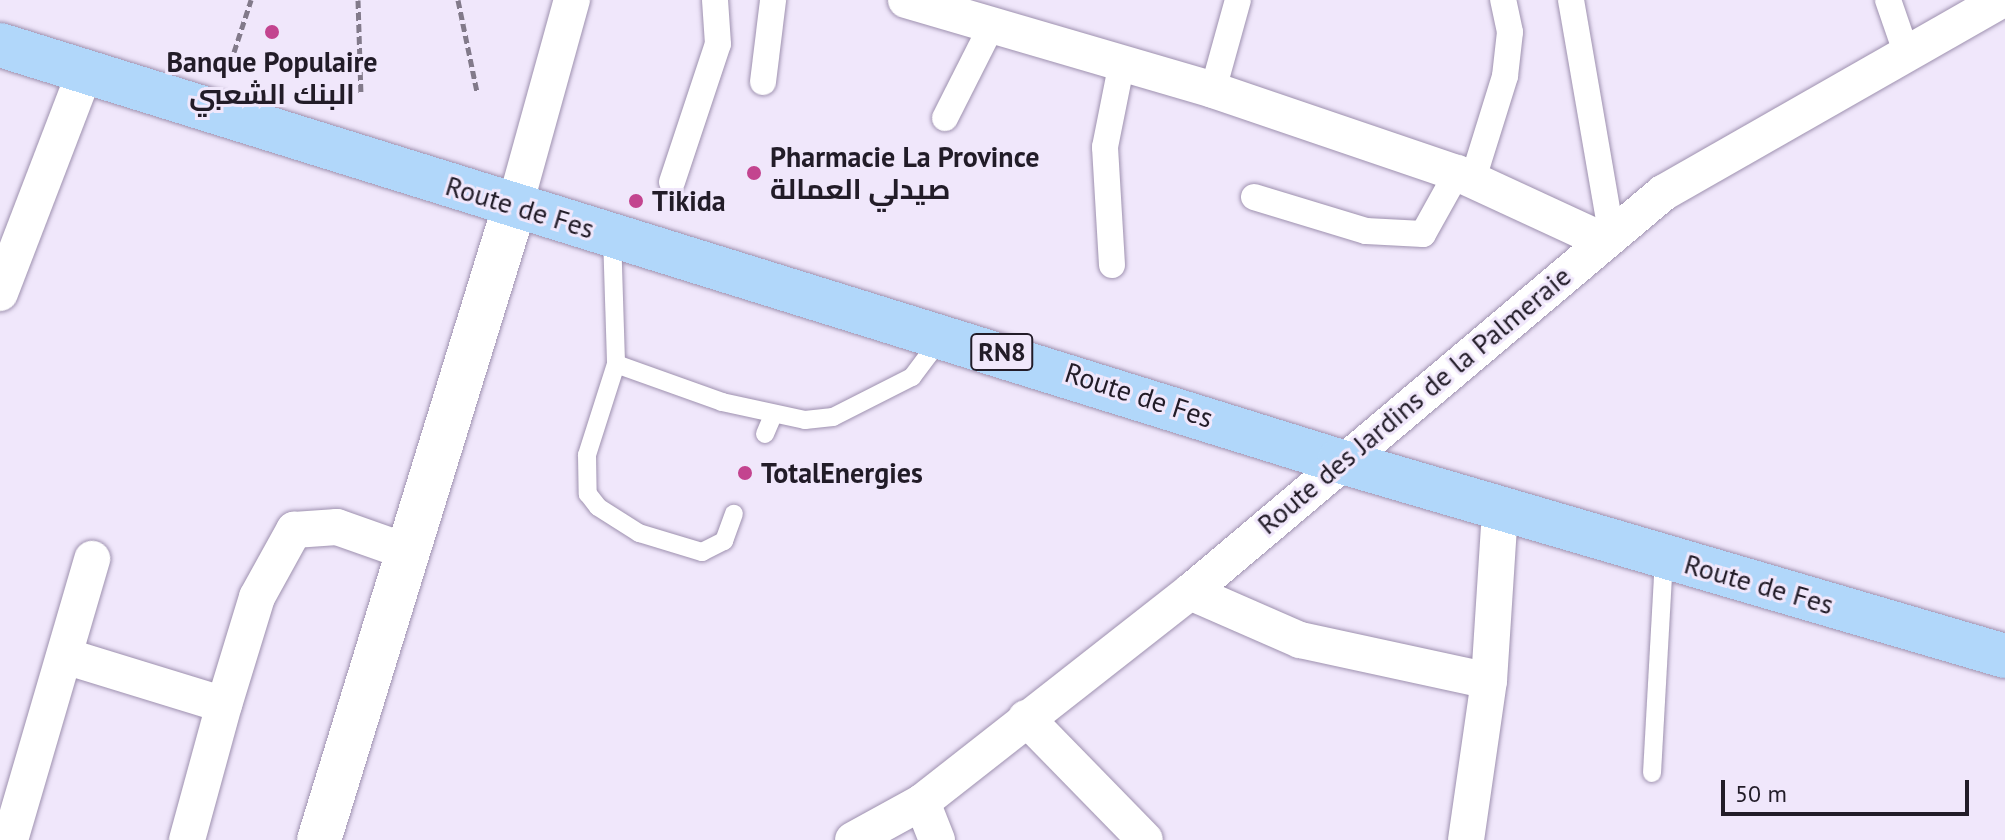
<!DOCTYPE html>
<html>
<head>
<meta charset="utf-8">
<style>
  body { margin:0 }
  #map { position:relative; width:2005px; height:840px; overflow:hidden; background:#f0e7fb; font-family:"PT Sans",Cairo,sans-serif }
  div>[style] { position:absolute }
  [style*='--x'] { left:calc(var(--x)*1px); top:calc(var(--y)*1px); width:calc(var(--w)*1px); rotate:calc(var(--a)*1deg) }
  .path>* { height:5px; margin-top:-2.5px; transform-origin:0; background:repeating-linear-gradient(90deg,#827a8a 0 8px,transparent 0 12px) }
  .roads { filter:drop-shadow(0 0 2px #9e91af) drop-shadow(0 0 2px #9e91af) }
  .service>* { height:18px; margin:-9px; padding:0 9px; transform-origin:9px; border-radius:9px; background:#fff }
  .pedestrian>* { height:26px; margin:-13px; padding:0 13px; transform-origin:13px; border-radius:13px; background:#fff }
  .minor>* { height:36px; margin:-18px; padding:0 18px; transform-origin:18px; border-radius:18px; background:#fff }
  .tertiary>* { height:44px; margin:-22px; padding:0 22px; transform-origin:22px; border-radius:22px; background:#fff }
  .primary>* { height:44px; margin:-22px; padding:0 22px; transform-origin:22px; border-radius:22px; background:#b1d7fa }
  .dots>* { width:22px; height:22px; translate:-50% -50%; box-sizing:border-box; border:4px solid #f0e7fb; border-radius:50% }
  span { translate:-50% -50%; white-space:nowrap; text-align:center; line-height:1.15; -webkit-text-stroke:6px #f0e7fb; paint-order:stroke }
  .shield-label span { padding:2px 6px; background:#f0e7fb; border:2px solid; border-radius:6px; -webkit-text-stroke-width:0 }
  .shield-label { font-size:26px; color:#221c28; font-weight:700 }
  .poi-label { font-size:28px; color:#221c28; font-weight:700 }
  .left { translate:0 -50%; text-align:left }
  .street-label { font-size:28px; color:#221c28 }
  .scale { position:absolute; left:1721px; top:780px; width:248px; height:36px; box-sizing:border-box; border:4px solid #221c28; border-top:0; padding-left:10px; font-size:24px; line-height:28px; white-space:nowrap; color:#221c28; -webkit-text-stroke:6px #f0e7fb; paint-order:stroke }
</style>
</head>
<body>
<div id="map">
  <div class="path">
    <i style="--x:358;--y:0;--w:95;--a:88.2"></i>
    <i style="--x:458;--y:0;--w:94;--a:78.3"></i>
    <i style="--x:234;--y:52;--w:55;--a:-71.9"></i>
  </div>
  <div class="roads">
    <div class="service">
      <i style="--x:612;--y:235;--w:129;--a:88.2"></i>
      <i style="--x:616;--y:364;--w:113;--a:19.7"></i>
      <i style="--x:722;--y:402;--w:85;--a:12.2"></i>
      <i style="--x:805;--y:420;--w:28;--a:-6"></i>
      <i style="--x:833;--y:417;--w:89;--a:-26.9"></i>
      <i style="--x:912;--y:377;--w:50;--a:-53.1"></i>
      <i style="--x:616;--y:364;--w:96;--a:107.7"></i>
      <i style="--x:587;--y:455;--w:39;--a:89"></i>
      <i style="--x:588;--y:494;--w:16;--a:52"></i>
      <i style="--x:598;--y:507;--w:49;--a:32.4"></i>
      <i style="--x:639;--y:533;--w:66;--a:16.8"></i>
      <i style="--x:702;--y:552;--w:25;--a:-27"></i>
      <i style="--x:724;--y:541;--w:29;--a:-70"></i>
      <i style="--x:765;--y:434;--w:21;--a:-67"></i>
      <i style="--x:1652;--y:773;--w:216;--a:-86.8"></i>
    </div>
    <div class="pedestrian">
      <i style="--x:1571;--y:0;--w:235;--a:80.2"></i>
      <i style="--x:1888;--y:0;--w:58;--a:70.9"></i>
      <i style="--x:763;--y:82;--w:83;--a:-83"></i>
      <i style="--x:1213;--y:90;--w:93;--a:-74.5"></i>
      <i style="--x:945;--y:118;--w:104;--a:-63.2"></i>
      <i style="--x:1473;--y:179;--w:108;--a:-72.7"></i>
      <i style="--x:1505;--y:76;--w:44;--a:-83.5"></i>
      <i style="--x:1510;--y:32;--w:33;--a:-102"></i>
      <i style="--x:672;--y:182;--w:145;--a:-71.6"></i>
      <i style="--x:718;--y:44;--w:44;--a:-93.9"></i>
      <i style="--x:1254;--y:197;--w:117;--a:16.9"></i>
      <i style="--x:1366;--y:231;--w:57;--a:3"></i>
      <i style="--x:1423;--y:234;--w:70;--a:-60.9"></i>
      <i style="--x:1112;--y:265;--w:118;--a:-93.4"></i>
      <i style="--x:1105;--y:147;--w:82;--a:-78.7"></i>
    </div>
    <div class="minor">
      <i style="--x:906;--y:0;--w:320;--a:16.3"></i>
      <i style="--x:1213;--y:90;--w:258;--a:18.8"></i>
      <i style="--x:1457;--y:173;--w:160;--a:24.8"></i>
      <i style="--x:515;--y:205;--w:213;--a:-74.5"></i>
      <i style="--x:0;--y:293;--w:237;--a:-69"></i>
      <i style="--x:1190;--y:592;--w:120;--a:23.6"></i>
      <i style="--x:1300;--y:640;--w:193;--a:12.2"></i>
      <i style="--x:65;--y:656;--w:166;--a:17.1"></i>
      <i style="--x:224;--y:705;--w:113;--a:-73"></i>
      <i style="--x:257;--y:597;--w:77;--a:-61.1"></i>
      <i style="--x:294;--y:530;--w:43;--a:-4"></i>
      <i style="--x:337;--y:527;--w:75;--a:19.4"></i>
      <i style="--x:1026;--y:718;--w:170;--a:45.7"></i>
      <i style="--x:922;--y:802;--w:41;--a:68.5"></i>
      <i style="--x:10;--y:840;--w:293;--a:-73.7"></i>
      <i style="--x:187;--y:840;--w:140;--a:-74.7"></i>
      <i style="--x:853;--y:840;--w:79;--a:-28.8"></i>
      <i style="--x:922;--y:802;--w:340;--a:-38.1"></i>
      <i style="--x:1190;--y:592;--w:619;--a:-40.15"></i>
      <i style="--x:1663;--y:193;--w:390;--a:-29.7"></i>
      <i style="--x:1466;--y:840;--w:161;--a:-81.8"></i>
      <i style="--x:1489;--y:681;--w:172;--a:-86.3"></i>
    </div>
    <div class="tertiary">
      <i style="--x:319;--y:840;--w:665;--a:-72.85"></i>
    </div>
    <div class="primary">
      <i style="--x:0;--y:45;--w:1402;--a:17.26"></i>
      <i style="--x:1339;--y:461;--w:694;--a:16.32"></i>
    </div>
  </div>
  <div class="dots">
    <i style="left:272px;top:32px;background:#c3448f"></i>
    <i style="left:754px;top:173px;background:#c3448f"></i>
    <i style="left:636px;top:201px;background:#c3448f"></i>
    <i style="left:745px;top:473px;background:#c3448f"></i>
  </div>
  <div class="shield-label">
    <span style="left:1002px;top:352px">RN8</span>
  </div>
  <div class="poi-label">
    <span style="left:272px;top:78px">Banque Populaire<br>البنك الشعبي</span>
    <span class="left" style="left:770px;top:173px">Pharmacie La Province<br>صيدلي العمالة</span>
    <span class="left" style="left:652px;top:201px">Tikida</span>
    <span class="left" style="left:761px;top:473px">TotalEnergies</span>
  </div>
  <div class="street-label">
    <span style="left:520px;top:207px;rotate:17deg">Route de Fes</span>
    <span style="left:1139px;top:395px;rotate:18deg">Route de Fes</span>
    <span style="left:1414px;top:400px;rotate:-40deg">Route des Jardins de la Palmeraie</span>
    <span style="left:1759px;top:584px;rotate:16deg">Route de Fes</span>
  </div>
  <div class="scale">50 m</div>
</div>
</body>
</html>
